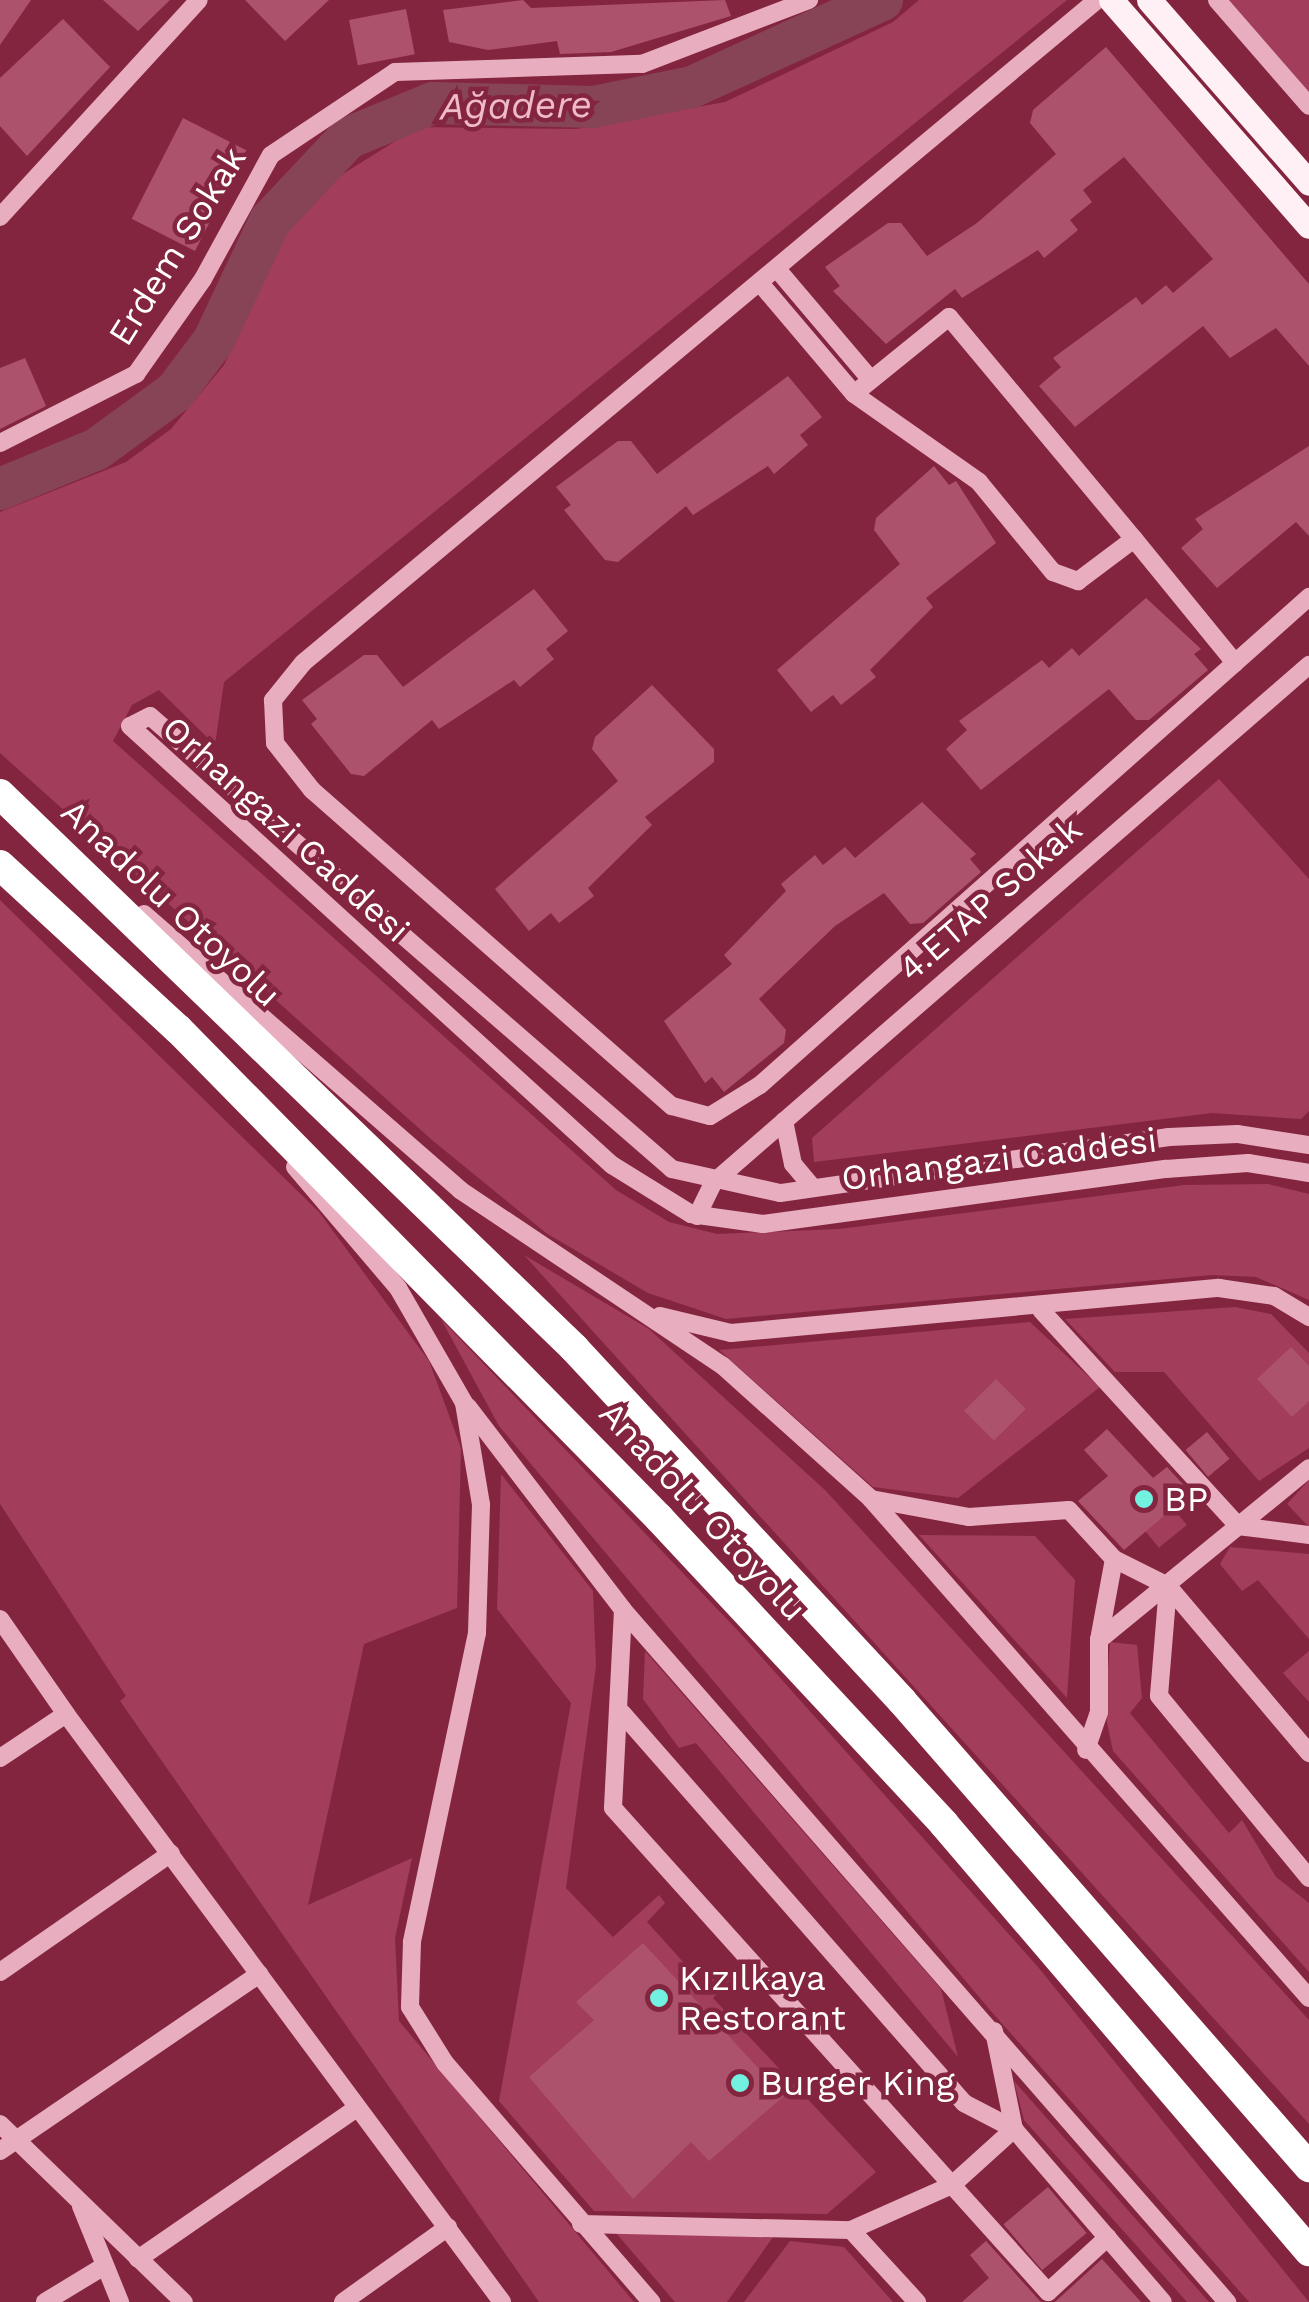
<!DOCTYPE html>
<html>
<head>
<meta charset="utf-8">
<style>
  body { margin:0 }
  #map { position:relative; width:1309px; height:2302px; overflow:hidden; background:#842540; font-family:"Work Sans",sans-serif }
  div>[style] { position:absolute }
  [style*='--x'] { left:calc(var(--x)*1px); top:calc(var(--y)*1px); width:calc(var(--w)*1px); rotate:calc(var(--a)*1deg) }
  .green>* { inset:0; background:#a23d5b; transform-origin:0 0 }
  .river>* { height:42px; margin:-21px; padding:0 21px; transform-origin:21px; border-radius:21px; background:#884457 }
  .building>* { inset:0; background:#ad526d; transform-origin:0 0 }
  .minor>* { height:18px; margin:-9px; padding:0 9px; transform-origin:9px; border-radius:9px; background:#e8aec0 }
  .major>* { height:25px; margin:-12.5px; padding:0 12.5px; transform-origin:12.5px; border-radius:12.5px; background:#fef0f4 }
  .highway>* { height:30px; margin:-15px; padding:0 15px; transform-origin:15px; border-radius:15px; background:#fff }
  .dots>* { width:28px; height:28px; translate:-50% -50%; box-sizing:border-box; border:5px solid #842540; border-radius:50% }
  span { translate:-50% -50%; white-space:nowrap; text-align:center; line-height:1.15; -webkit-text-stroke:9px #842540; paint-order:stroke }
  .street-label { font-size:35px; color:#fff }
  .poi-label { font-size:35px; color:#fff }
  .left { translate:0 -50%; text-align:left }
  .water-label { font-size:38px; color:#efbaca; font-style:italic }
</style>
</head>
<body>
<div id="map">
  <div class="green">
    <i style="clip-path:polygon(919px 0,1067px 0,224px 682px,215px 745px,159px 690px,132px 705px,113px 741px,616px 1190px,669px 1222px,717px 1234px,839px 1229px,1184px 1185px,1268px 1184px,1309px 1194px,1309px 1300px,1256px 1277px,1212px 1275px,726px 1319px,648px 1293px,546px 1233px,432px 1140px,0 753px,0 512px,126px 462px,171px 429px,224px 365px,281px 239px,314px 192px,418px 127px,576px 129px,725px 102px,893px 22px)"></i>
    <i style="clip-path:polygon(1217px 0,1309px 0,1309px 106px)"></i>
    <i style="clip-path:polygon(1219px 779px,1309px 879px,1309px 1111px,1301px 1119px,1212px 1113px,814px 1162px,812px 1138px)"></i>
    <i style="clip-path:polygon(0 900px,319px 1212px,429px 1361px,461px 1448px,457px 1608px,364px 1644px,308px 1905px,412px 1858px,395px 1938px,399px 2021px,634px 2302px,539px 2302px,120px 1701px,126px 1696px,0 1504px)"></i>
    <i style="clip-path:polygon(524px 1255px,649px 1329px,826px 1491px,1309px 2020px,1309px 2124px)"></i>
    <i style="clip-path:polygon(1235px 1307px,1271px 1314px,1309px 1353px,1309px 1448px,1259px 1481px,1164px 1372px,1115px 1372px,1065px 1319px)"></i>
    <i style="clip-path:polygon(441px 1319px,741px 1634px,1038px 1967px,1309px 2302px,1249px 2302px,990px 2010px,499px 1426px)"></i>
    <i style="clip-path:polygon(1030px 1322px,1100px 1387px,958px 1498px,873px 1487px,719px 1350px)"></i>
    <i style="clip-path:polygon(501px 1474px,593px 1591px,596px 1666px,566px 1888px,613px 1937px,659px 1895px,665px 1903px,647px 1922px,704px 1985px,725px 1969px,731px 1979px,713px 1998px,876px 2172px,827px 2214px,594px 2211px,499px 2101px,571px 1703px,497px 1609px)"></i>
    <i style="clip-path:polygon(1309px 1480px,1309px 1527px,1287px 1504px)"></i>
    <i style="left:1173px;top:1508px;width:22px;height:36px;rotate:51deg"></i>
    <i style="clip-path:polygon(919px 1535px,1035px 1536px,1075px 1580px,1067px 1698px)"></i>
    <i style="clip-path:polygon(1230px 1547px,1309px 1554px,1309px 1639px,1258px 1580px,1242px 1591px,1220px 1564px)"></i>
    <i style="clip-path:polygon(1110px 1642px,1137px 1645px,1142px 1698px,1130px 1713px,1229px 1833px,1242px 1820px,1276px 1877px,1309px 1903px,1309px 1972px,1113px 1751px,1105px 1713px)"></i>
    <i style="clip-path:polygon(645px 1651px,941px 1989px,958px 2057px,696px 1743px,679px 1748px,643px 1699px)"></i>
    <i style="clip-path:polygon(1309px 1651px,1309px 1702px,1283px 1673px)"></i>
    <i style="clip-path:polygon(1014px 2081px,1209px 2302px,1187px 2302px,1024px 2120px)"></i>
    <i style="clip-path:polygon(616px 2233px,773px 2237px,727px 2302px,675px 2302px)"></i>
    <i style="clip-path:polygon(790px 2241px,844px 2247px,893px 2302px,744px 2302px)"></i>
  </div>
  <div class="river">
    <i style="--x:0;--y:489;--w:105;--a:-22.4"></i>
    <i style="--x:97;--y:449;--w:97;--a:-36.2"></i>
    <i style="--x:175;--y:392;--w:65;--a:-53.1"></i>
    <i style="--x:214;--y:340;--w:132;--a:-64.8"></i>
    <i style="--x:270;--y:221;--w:114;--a:-46.8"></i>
    <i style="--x:348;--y:138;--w:92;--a:-22.4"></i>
    <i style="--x:433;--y:103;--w:160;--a:1.4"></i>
    <i style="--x:593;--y:107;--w:101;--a:-11.4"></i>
    <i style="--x:692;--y:87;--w:209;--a:-24.6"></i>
  </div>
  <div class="building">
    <i style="clip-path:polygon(0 0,31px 0,0 45px)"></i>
    <i style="clip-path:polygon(103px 0,170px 0,138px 31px)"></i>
    <i style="clip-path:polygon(245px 0,329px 0,285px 41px)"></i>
    <i style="clip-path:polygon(523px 0,531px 8px,725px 0,731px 16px,611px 52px,560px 54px,557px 41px,488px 50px,449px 42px,443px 10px)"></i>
    <i style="left:406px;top:9px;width:46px;height:58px;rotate:79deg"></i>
    <i style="clip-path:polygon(63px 19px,110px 67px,27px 156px,0 126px,0 78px)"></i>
    <i style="clip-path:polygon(1106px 47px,1309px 284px,1309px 366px,1276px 328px,1230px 358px,1203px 326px,1075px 427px,1039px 386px,1061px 367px,1053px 358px,1136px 297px,1142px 305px,1166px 285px,1173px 293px,1213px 259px,1124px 157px,1083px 190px,1092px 202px,1070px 220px,1078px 230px,1044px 258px,1038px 250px,962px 298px,955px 289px,886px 344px,833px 291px,840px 286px,825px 267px,888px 223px,901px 223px,927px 256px,977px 223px,1056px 154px,1030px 123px,1033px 110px)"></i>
    <i style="left:183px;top:118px;width:71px;height:113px;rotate:27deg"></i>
    <i style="clip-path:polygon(25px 358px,46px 406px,0 429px,0 368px)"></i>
    <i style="clip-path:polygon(788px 376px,822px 417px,800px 435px,808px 445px,774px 474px,768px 466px,693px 515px,686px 506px,618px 562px,605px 560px,564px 510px,571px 505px,556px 487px,618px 441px,631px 441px,657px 474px)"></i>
    <i style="clip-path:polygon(1309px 446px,1309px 536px,1296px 522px,1217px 588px,1181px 548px,1203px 529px,1195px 519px)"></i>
    <i style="clip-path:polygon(934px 466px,949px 485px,956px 481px,996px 543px,926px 598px,933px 607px,870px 670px,876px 677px,841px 705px,833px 695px,811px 712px,777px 670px,900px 564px,874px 530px,876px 518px)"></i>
    <i style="clip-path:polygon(534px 589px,568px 631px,546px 649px,554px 659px,520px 687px,514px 680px,439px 729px,432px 720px,364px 776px,351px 774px,311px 724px,317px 719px,302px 700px,364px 655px,377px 655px,403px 687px)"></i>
    <i style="clip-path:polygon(1146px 598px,1201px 649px,1194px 654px,1208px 670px,1149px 720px,1136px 720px,1109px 689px,981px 790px,946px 749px,967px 730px,959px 721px,1042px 660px,1049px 668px,1072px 648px,1079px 656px)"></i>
    <i style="clip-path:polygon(652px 685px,714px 749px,714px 762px,645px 817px,652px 825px,588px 888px,594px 896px,559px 923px,551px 913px,529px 931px,495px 889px,618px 781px,592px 749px,595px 737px)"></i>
    <i style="clip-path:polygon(922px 802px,976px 854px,970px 859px,981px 872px,923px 923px,910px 924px,884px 893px,835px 926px,759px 999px,786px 1030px,784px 1043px,724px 1092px,712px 1077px,705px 1083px,664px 1021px,732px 964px,724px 955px,786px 891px,781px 884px,815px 855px,823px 865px,845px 847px,855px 858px)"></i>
    <i style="clip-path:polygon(1291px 1347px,1309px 1366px,1309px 1401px,1292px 1417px,1257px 1379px)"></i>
    <i style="left:996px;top:1379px;width:42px;height:45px;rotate:45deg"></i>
    <i style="clip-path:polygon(1107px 1429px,1153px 1478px,1167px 1467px,1191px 1493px,1124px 1550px,1078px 1501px,1108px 1476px,1084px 1450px)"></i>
    <i style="left:1207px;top:1432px;width:35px;height:28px;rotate:50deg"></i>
    <i style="clip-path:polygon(643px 1943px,784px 2096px,709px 2161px,691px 2142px,633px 2199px,529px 2077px,594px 2020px,576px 2002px)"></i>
    <i style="left:1048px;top:2187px;width:60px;height:58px;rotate:50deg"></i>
    <i style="clip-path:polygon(986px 2241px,1039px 2300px,1041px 2302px,962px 2302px,989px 2278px,970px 2255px)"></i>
    <i style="clip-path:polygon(1102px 2259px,1141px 2302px,1055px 2302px,1056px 2301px)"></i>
  </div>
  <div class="minor">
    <i style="--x:1097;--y:0;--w:1034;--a:140.14"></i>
    <i style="--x:303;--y:663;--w:48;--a:129"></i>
    <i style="--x:273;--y:700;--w:43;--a:87.3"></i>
    <i style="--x:275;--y:743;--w:60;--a:51.8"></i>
    <i style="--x:312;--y:790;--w:479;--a:41.3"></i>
    <i style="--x:672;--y:1106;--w:39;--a:15"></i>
    <i style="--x:710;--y:1116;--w:59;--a:-31.8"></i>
    <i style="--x:760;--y:1085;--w:735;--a:-41.63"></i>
    <i style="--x:1217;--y:0;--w:140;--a:49"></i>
    <i style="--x:0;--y:217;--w:294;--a:-47.5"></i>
    <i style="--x:777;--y:269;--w:145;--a:49.7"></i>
    <i style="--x:760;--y:283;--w:145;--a:49.7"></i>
    <i style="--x:854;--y:394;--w:153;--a:35.1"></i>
    <i style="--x:979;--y:482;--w:117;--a:50.6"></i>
    <i style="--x:1053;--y:572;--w:27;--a:20"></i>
    <i style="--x:1078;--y:581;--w:70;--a:-36.9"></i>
    <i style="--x:1134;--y:539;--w:289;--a:-129.8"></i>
    <i style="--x:949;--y:317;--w:122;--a:141"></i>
    <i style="--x:0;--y:443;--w:153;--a:-26.9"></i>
    <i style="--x:136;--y:374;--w:116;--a:-54.8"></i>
    <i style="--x:203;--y:279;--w:141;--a:-61.3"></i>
    <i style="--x:271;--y:155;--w:149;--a:-33.8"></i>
    <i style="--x:395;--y:72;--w:247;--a:-1.9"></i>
    <i style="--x:642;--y:64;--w:179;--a:-21"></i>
    <i style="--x:1134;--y:539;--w:160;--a:50.8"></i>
    <i style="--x:144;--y:914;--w:420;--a:41.1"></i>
    <i style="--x:460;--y:1190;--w:316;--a:33.8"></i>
    <i style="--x:723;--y:1366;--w:199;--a:41.9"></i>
    <i style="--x:871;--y:1499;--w:664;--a:48.72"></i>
    <i style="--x:784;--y:1121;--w:44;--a:78.2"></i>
    <i style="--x:793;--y:1164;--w:31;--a:50"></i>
    <i style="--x:1309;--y:1145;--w:73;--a:-171.3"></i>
    <i style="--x:1237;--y:1134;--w:68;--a:177.5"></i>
    <i style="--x:1169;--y:1137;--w:393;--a:171.8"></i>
    <i style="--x:780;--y:1193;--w:111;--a:-167.5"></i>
    <i style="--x:672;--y:1169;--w:691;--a:-139.05"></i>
    <i style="--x:150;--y:716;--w:22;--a:153"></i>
    <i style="--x:130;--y:726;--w:652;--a:42.33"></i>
    <i style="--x:612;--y:1165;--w:93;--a:31.8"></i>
    <i style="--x:691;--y:1214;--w:73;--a:7.9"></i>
    <i style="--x:763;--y:1224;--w:407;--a:-7.8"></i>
    <i style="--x:1166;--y:1169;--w:82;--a:-4.2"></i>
    <i style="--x:1248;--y:1163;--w:62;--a:9.3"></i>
    <i style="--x:295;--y:1167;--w:159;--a:49.6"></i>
    <i style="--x:398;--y:1288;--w:133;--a:60.1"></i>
    <i style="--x:464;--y:1403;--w:103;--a:80.5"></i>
    <i style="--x:481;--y:1505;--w:128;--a:91.8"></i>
    <i style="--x:477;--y:1633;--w:316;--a:101.9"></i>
    <i style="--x:412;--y:1942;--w:65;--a:91.8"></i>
    <i style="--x:410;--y:2007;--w:66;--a:58"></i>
    <i style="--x:445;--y:2063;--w:316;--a:49.2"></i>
    <i style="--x:697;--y:1216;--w:37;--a:-64"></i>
    <i style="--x:713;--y:1183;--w:790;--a:-40.99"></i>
    <i style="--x:1041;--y:1310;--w:292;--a:47.6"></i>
    <i style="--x:1238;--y:1526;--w:72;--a:7.2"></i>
    <i style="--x:660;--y:1316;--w:73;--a:13.5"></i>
    <i style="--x:731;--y:1333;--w:490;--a:-5.3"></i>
    <i style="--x:1219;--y:1288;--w:56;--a:8.3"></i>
    <i style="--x:1274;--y:1296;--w:41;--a:31"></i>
    <i style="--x:468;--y:1407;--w:255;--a:52.6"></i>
    <i style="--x:623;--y:1610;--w:919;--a:48.88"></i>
    <i style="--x:871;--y:1499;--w:100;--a:10.4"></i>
    <i style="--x:969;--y:1517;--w:100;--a:-4"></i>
    <i style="--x:1069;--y:1510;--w:67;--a:47.4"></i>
    <i style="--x:1114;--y:1559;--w:82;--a:100.5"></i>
    <i style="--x:1099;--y:1640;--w:72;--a:90"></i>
    <i style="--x:1099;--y:1712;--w:40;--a:108.9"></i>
    <i style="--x:1114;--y:1559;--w:60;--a:26.6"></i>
    <i style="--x:1168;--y:1586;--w:219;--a:49.8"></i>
    <i style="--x:1168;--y:1586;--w:110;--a:94.7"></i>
    <i style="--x:1159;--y:1696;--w:236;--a:50.5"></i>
    <i style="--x:623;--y:1610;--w:198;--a:92.9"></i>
    <i style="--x:613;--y:1808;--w:651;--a:48.05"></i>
    <i style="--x:1048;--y:2292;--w:81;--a:-42.5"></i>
    <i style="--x:0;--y:1619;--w:116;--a:55.2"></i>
    <i style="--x:1099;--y:1640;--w:271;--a:-39.3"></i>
    <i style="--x:0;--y:1758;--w:79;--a:-33.7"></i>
    <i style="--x:66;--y:1714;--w:732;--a:53.44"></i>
    <i style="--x:0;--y:1972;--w:208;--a:-34.8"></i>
    <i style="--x:994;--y:2031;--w:100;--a:78.5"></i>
    <i style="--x:1014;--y:2129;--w:228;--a:49.3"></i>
    <i style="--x:0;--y:2124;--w:256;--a:44.1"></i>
    <i style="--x:0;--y:2151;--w:314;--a:-34.3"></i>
    <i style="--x:81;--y:2206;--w:104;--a:67.9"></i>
    <i style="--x:581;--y:2224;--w:270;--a:1.3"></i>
    <i style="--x:851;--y:2230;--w:111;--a:-24"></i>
    <i style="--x:952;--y:2185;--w:84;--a:-42.1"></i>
    <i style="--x:1014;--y:2129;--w:56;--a:-152.5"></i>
    <i style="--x:964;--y:2103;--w:519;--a:-131.25"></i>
    <i style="--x:851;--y:2230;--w:98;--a:47.5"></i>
    <i style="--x:138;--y:2259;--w:266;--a:-34.6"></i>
    <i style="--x:45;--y:2302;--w:66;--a:-31.3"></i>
    <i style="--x:343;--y:2302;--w:129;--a:-35.5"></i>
  </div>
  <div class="major">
    <i style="--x:1111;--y:0;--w:300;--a:48.8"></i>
    <i style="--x:1149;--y:0;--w:243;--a:48.8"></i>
  </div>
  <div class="highway">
    <i style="--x:0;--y:794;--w:798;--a:43.98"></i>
    <i style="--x:574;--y:1348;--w:482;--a:47.1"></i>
    <i style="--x:902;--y:1701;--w:619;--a:48.87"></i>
    <i style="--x:0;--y:865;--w:242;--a:42.7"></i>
    <i style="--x:178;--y:1029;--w:686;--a:45.47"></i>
    <i style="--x:659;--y:1518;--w:418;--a:47"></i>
    <i style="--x:944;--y:1824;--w:562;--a:49.48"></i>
  </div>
  <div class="dots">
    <i style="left:1144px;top:1499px;background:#73f1e0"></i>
    <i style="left:659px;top:1998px;background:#73f1e0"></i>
    <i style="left:740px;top:2083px;background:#73f1e0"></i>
  </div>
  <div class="street-label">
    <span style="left:177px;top:246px;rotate:-58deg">Erdem Sokak</span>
    <span style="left:286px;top:829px;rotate:42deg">Orhangazi Caddesi</span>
    <span style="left:990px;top:899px;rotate:-41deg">4.ETAP Sokak</span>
    <span style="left:171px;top:903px;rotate:43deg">Anadolu Otoyolu</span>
    <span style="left:999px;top:1159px;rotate:-7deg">Orhangazi Caddesi</span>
    <span style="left:703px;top:1511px;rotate:47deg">Anadolu Otoyolu</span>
  </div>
  <div class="poi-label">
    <span class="left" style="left:1164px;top:1499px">BP</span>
    <span class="left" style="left:679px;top:1998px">Kızılkaya<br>Restorant</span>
    <span class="left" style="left:760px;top:2083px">Burger King</span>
  </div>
  <div class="water-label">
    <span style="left:516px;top:106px;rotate:-1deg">Ağadere</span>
  </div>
</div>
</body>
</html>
